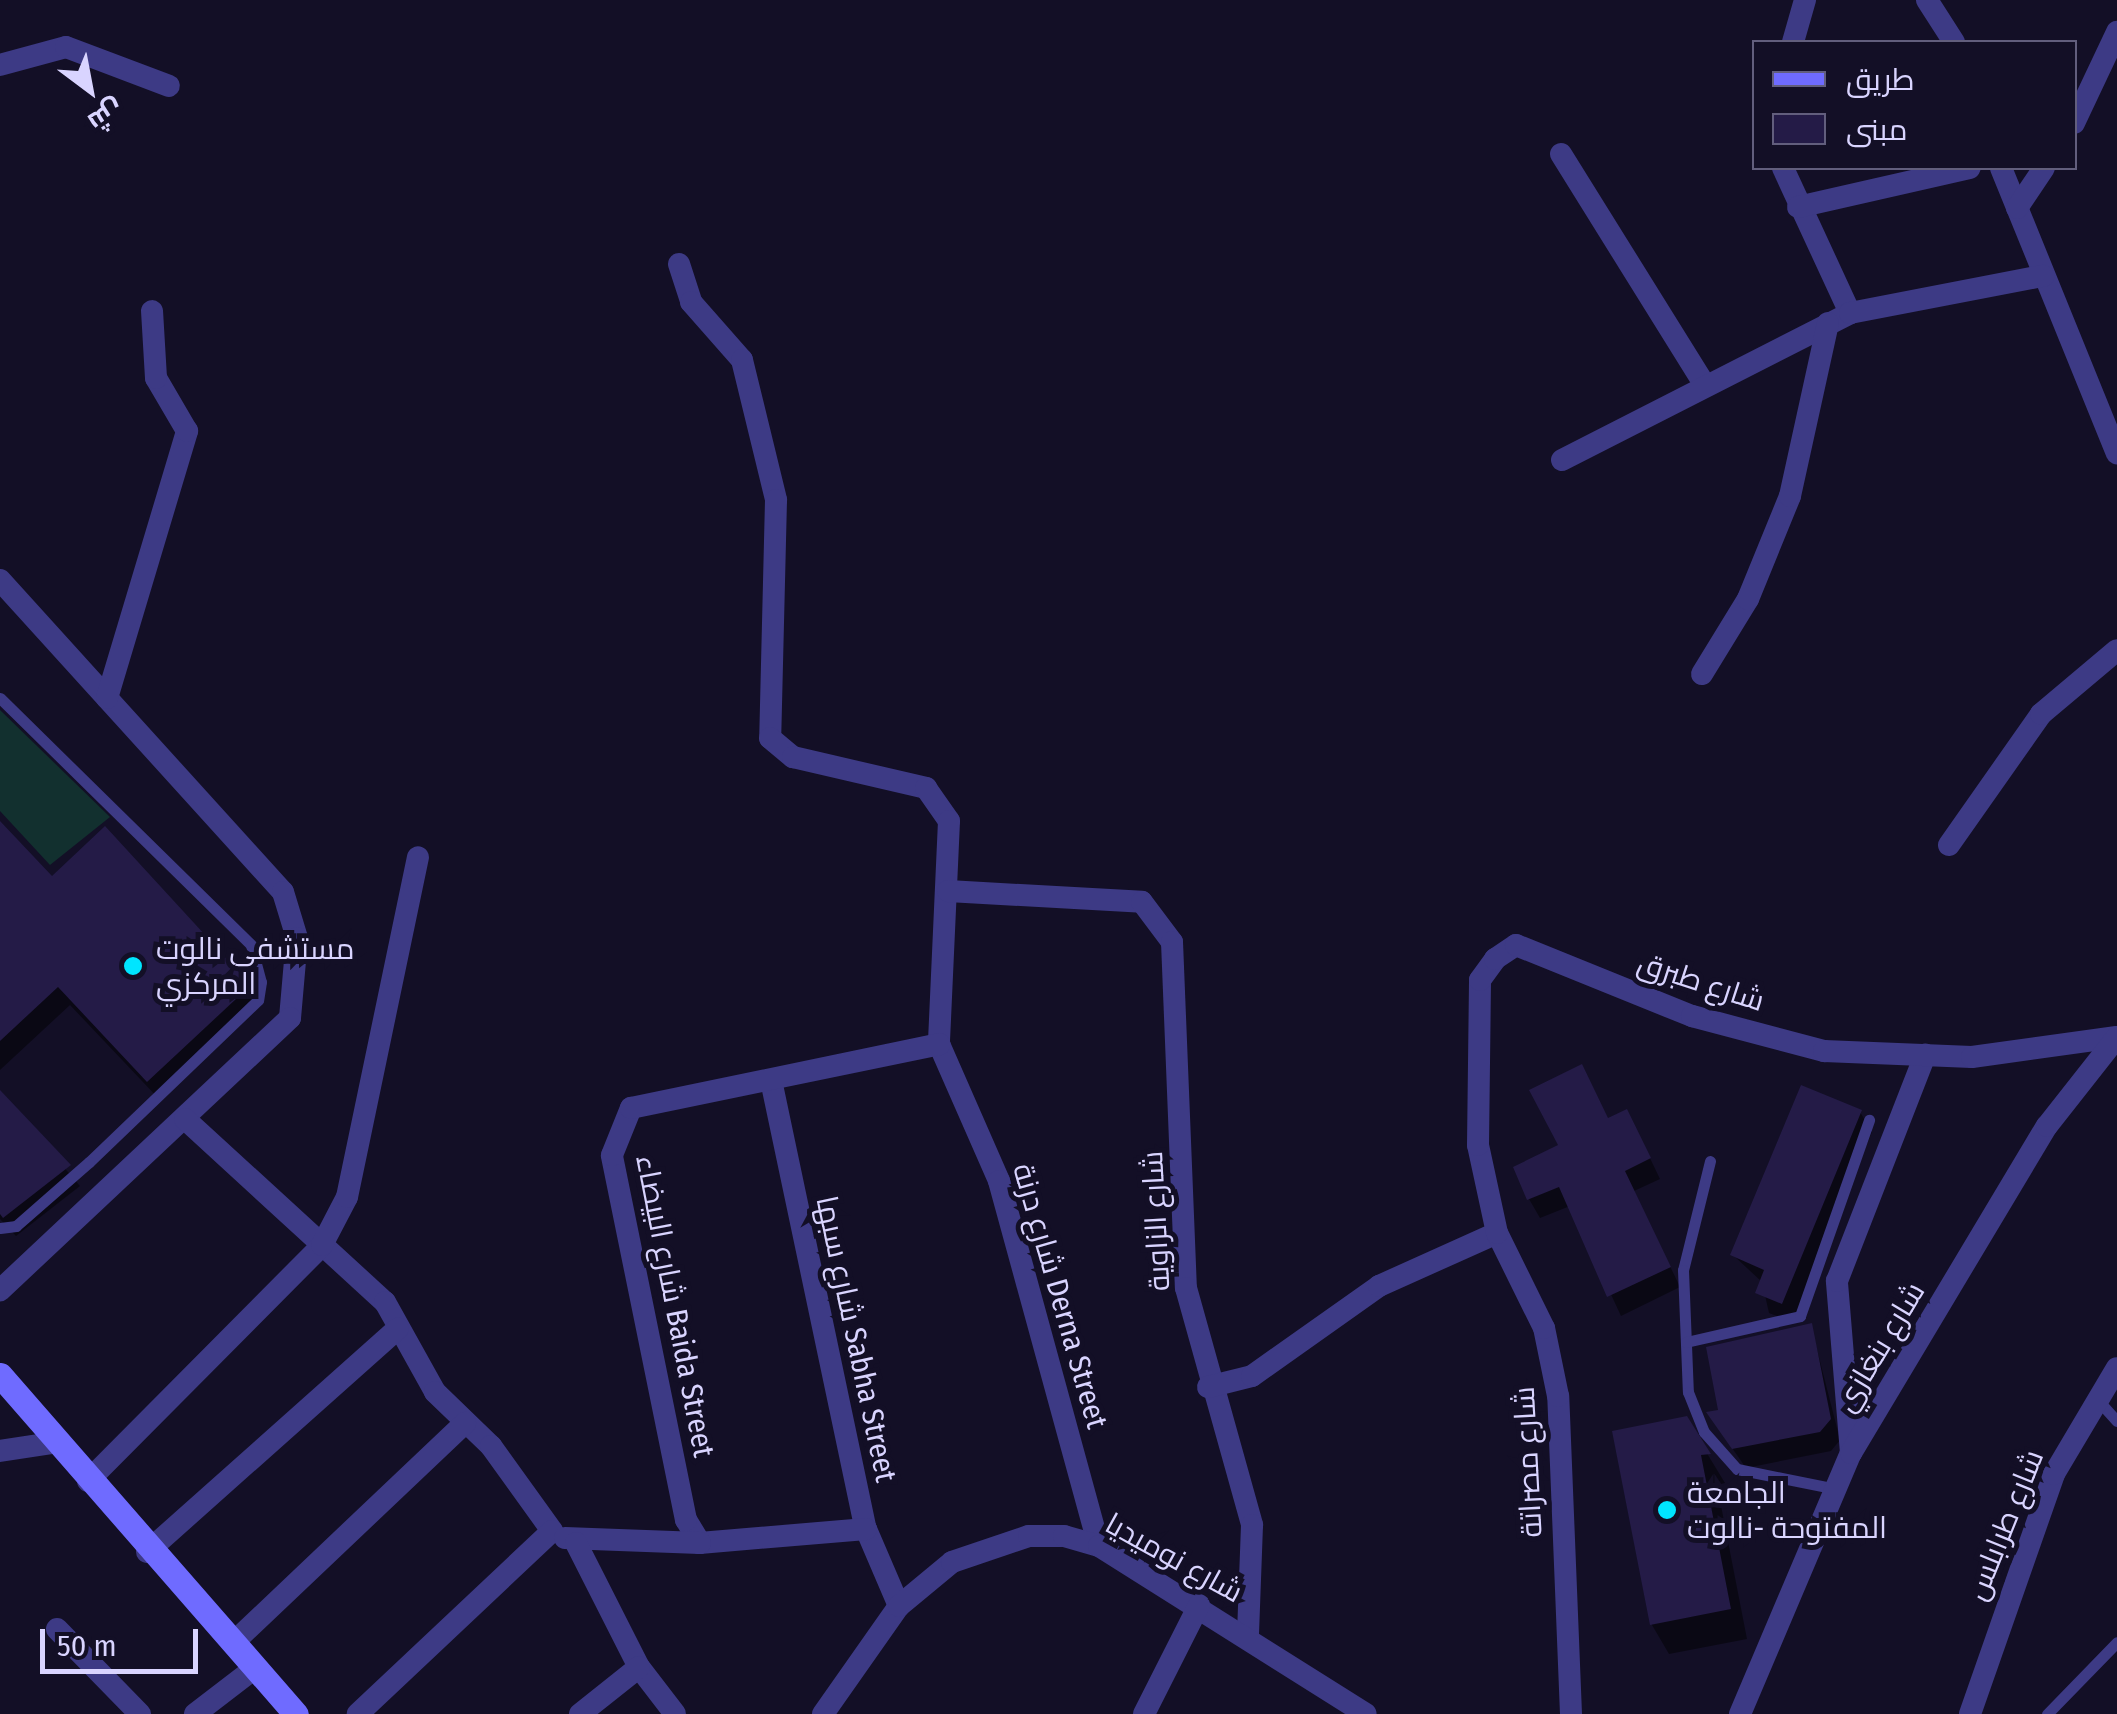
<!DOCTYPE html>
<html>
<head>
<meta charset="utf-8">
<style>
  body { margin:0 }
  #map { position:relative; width:2117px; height:1714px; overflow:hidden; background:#130f26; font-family:"Fira Sans Condensed",Cairo,sans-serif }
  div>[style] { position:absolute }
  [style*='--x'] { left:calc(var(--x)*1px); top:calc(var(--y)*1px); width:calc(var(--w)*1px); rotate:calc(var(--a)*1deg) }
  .green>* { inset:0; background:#12302f }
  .shadow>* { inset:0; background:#0007 }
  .building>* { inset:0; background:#241b47 }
  .lane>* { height:11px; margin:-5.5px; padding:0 5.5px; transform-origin:5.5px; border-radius:5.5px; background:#3d3a85 }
  .street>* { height:22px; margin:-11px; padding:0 11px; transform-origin:11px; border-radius:11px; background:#3d3a85 }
  .secondary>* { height:25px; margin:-12.5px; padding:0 12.5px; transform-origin:12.5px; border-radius:12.5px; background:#6f6bff }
  .dots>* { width:28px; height:28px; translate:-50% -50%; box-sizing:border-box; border:5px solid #130f26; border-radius:50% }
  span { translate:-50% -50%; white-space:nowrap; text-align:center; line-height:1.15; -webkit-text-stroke:10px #130f26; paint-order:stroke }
  .poi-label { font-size:30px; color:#d9d4ff }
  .left { translate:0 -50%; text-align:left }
  .street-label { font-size:30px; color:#d9d4ff }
  .legend { position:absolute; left:1752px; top:40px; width:325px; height:130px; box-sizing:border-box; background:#130f26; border:2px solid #625e7d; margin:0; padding:12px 18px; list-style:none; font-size:30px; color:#d9d4ff }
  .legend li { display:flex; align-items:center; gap:20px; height:50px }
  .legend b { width:50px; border:2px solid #625e7d }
  .north { position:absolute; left:40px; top:40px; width:100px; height:100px; -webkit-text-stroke:8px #130f26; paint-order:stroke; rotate:148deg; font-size:28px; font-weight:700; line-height:40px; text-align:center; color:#d9d4ff }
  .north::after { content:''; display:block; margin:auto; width:35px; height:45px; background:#d9d4ff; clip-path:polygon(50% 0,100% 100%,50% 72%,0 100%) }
  .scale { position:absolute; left:40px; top:1629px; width:158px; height:45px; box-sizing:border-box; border:5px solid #d9d4ff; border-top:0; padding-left:12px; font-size:30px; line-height:35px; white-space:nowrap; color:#d9d4ff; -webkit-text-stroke:8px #130f26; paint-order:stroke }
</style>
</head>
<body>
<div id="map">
  <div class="green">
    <i style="clip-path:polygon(0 710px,110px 817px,50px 865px,0 811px)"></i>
  </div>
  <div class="shadow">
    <i style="clip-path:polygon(0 825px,52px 880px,249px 984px,261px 1004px,160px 1100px,70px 1005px,0 1070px)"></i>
    <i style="clip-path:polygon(0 1093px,80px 1186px,16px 1236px,0 1219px)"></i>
    <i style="clip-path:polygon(1860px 1112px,1872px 1132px,1793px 1322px,1769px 1313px,1762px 1282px,1733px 1255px)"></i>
    <i style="clip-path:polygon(1608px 1120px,1637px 1131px,1660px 1179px,1634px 1191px,1680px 1287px,1621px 1316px,1570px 1206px,1540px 1218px,1529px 1199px)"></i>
    <i style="clip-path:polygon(1811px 1326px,1840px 1440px,1831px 1451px,1746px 1468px,1721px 1432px)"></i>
    <i style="clip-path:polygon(1686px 1419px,1725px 1483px,1717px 1485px,1747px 1639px,1669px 1654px,1652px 1625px,1615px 1433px)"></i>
  </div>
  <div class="building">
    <i style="clip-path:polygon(0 821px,52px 876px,105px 826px,251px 985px,147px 1082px,58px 987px,0 1041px)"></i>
    <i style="clip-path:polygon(1582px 1064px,1608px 1118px,1627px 1109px,1651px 1158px,1625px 1171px,1671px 1267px,1607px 1297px,1559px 1187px,1527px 1200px,1513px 1167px,1558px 1145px,1529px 1090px)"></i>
    <i style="clip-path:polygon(1801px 1085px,1862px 1110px,1782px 1304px,1755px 1293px,1764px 1270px,1730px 1255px)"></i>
    <i style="clip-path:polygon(0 1090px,71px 1165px,3px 1218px,0 1214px)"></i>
    <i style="clip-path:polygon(1812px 1323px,1831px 1419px,1820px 1432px,1732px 1449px,1706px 1412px,1718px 1410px,1706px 1347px)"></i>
    <i style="clip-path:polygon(1687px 1416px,1711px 1454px,1701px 1455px,1731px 1609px,1650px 1625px,1612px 1431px)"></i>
  </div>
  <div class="lane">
    <i style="--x:0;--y:698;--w:352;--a:44.5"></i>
    <i style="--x:251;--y:945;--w:38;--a:75"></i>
    <i style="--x:261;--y:982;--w:18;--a:99"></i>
    <i style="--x:258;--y:1000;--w:234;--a:136.2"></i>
    <i style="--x:89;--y:1162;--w:97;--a:138.8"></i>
    <i style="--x:16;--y:1226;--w:16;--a:173"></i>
    <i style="--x:1710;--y:1161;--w:112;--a:103.9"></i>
    <i style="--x:1683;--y:1270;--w:122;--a:87.7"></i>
    <i style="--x:1688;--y:1392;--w:43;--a:68.2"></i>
    <i style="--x:1704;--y:1432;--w:50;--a:48.3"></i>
    <i style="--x:1737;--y:1469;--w:101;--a:11.4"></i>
    <i style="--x:1686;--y:1342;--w:117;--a:-12.8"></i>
    <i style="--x:1800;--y:1316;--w:208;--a:-70.6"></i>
    <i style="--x:2096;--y:1398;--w:31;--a:48"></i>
    <i style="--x:2047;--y:1714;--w:100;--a:-45.8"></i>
  </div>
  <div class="street">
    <i style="--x:1927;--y:0;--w:50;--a:57.3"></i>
    <i style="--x:1793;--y:42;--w:44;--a:-74.1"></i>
    <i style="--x:0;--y:65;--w:68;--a:-15.3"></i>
    <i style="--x:66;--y:47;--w:110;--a:20.7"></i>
    <i style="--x:2074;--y:123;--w:101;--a:-64.7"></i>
    <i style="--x:1561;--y:154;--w:272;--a:58.1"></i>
    <i style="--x:1783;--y:168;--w:160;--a:65.2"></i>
    <i style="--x:2001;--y:168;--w:308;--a:67.9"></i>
    <i style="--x:1798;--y:207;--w:176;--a:-12.8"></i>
    <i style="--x:2017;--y:208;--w:48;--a:-56"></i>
    <i style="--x:679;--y:264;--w:40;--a:72"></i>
    <i style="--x:691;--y:302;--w:77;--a:48.7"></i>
    <i style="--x:742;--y:360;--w:144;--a:76.3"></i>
    <i style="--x:776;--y:500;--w:238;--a:91.4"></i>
    <i style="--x:770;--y:738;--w:30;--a:40"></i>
    <i style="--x:793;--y:757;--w:137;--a:13.1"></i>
    <i style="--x:926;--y:788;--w:40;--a:55.1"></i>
    <i style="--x:949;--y:821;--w:223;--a:92.6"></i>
    <i style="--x:939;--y:1044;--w:150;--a:66.3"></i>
    <i style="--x:999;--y:1181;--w:378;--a:74.7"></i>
    <i style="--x:1562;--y:460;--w:323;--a:-27"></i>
    <i style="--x:1850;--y:313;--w:197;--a:-10.9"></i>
    <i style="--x:0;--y:580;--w:421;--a:47.8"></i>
    <i style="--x:283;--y:892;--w:48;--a:73.1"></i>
    <i style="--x:297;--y:938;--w:80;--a:95"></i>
    <i style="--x:290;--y:1018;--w:398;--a:136.8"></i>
    <i style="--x:1702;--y:674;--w:88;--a:-58.5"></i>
    <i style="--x:1748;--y:599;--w:111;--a:-67.8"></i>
    <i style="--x:1790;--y:496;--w:177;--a:-77.6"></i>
    <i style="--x:107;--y:698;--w:279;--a:-73.3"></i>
    <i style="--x:187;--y:431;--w:61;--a:-120.3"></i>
    <i style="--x:156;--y:378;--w:67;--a:-93.4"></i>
    <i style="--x:1949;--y:845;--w:160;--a:-54.9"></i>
    <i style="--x:2041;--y:714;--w:99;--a:-40.1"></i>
    <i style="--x:948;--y:891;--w:194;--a:3.2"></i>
    <i style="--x:1142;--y:902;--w:50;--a:53.1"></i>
    <i style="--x:1172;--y:942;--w:346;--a:87.7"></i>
    <i style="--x:1186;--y:1288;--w:246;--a:74.4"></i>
    <i style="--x:1252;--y:1525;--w:108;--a:92.1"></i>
    <i style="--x:771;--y:1080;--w:459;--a:78.1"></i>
    <i style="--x:866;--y:1529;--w:84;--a:66.8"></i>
    <i style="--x:185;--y:1119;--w:271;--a:42.5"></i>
    <i style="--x:385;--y:1302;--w:103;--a:60.9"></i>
    <i style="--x:435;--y:1392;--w:78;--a:44"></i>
    <i style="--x:491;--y:1446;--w:105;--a:54.3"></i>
    <i style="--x:552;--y:1531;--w:267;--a:136.7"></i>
    <i style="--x:1208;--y:1387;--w:45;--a:-14"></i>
    <i style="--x:1252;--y:1376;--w:156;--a:-35.3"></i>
    <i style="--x:1379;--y:1286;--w:129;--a:-24.2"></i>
    <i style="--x:0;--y:1451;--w:60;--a:-8.7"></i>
    <i style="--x:1851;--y:1453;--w:173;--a:-94.7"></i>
    <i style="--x:1837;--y:1281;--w:243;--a:-68.7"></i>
    <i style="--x:88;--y:1481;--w:332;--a:-45.2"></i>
    <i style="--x:322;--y:1245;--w:54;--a:-62.5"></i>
    <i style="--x:347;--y:1197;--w:347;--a:-78.2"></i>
    <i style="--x:866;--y:1529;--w:167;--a:175.2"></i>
    <i style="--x:700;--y:1543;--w:27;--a:-121"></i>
    <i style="--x:686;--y:1520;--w:372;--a:-101.5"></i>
    <i style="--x:612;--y:1155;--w:51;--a:-68"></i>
    <i style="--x:631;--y:1108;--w:315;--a:-11.7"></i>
    <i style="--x:565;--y:1538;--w:135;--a:2.1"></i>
    <i style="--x:576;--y:1543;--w:139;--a:63.1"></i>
    <i style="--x:639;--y:1667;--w:59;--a:52.5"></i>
    <i style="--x:147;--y:1552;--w:336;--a:-41.7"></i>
    <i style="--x:57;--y:1629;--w:119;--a:45.7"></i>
    <i style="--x:233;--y:1643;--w:320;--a:-43.5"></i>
    <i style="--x:195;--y:1714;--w:76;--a:-37.5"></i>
    <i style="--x:580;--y:1714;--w:75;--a:-38.5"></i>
    <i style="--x:823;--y:1714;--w:132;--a:-54.9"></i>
    <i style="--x:899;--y:1606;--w:69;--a:-39.7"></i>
    <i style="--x:952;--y:1562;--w:81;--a:-18.7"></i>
    <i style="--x:1029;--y:1536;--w:35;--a:0"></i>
    <i style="--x:1064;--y:1536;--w:36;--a:16"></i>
    <i style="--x:1099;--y:1546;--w:315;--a:32.2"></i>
    <i style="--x:1144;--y:1714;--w:122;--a:-63.2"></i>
    <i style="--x:1571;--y:1714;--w:318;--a:-92.3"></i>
    <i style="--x:1558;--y:1396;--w:69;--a:-101.6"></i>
    <i style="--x:1544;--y:1328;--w:106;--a:-116.3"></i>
    <i style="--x:1497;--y:1233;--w:90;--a:-102.2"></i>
    <i style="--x:1478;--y:1145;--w:165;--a:-89.3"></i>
    <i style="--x:1480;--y:980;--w:26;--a:-54"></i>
    <i style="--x:1495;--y:959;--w:25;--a:-34"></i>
    <i style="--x:1516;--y:945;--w:190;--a:22"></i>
    <i style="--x:1692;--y:1016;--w:137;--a:14.9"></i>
    <i style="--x:1824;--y:1051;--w:148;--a:2.3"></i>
    <i style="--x:1972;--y:1057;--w:146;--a:-7.9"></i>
    <i style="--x:1740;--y:1714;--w:284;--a:-67"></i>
    <i style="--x:1851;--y:1453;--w:381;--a:-59.1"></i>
    <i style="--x:2047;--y:1126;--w:113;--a:-51.8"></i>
    <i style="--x:1970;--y:1714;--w:254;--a:-70.7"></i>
    <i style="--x:2054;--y:1474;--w:123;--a:-59.3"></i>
  </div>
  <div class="secondary">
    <i style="--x:0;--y:1375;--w:450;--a:48.9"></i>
  </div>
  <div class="dots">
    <i style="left:133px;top:966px;background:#00e5ff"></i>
    <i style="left:1667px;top:1510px;background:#00e5ff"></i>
  </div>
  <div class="poi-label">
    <span class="left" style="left:156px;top:966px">مستشفى نالوت<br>المركزي</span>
    <span class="left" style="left:1687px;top:1510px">الجامعة<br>المفتوحة -نالوت</span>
  </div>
  <div class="street-label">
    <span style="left:1701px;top:982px;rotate:18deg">شارع طبرق</span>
    <span style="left:1156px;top:1221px;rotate:-93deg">شارع الزاوية</span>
    <span style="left:1060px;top:1296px;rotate:74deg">شارع درنة Derna Street</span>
    <span style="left:675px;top:1306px;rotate:79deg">شارع البيضاء Baida Street</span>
    <span style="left:856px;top:1339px;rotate:78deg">شارع سبها Sabha Street</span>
    <span style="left:1880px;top:1347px;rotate:-59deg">شارع بنغازي</span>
    <span style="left:1528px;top:1462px;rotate:-93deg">شارع مصراتة</span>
    <span style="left:2005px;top:1525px;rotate:-68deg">شارع طرابلس</span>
    <span style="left:1174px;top:1558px;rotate:29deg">شارع نوميديا</span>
  </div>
  <ul class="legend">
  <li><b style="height:12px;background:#6f6bff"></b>طريق</li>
  <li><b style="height:28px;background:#241b47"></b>مبنى</li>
  </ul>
  <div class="north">ش</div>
  <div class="scale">50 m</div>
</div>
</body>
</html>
